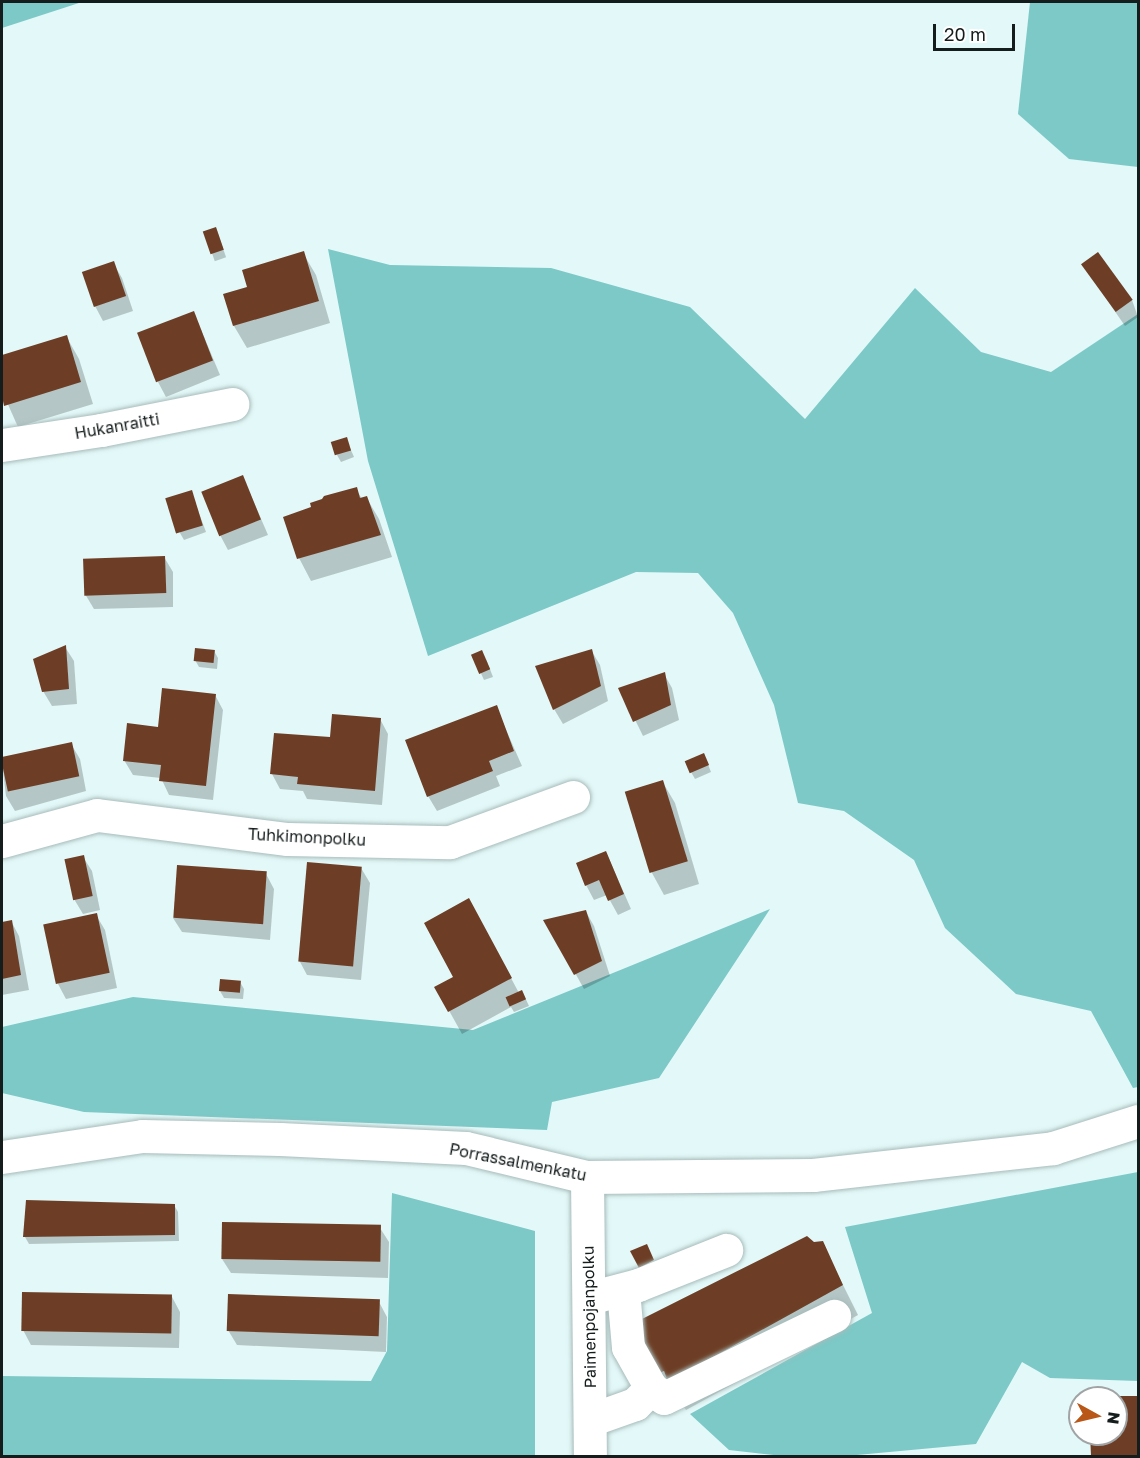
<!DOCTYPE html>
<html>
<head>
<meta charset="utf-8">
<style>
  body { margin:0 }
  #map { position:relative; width:1140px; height:1458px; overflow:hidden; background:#e3f8f8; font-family:"Golos Text",sans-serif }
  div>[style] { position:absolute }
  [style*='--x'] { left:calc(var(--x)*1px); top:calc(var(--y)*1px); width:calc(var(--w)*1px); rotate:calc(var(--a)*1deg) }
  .forest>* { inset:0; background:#7cc9c7 }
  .shadow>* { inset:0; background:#0003; transform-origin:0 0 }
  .building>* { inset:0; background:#6d3e25; transform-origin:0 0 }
  .roads { filter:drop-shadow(0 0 2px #a7bbba) drop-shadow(0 0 2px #a7bbba) }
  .minor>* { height:33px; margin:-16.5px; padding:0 16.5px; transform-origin:16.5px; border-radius:16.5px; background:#fff }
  span { translate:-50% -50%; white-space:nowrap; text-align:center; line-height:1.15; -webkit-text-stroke:6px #fff; paint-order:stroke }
  .street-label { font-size:16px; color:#151c1c }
  .frame { position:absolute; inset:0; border:3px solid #151c1c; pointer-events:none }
  .north { position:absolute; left:1068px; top:1386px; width:60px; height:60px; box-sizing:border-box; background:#fff; border:2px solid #a1a4a4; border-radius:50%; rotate:98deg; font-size:16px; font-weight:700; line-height:24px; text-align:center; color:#151c1c }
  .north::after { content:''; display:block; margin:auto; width:21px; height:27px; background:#b85718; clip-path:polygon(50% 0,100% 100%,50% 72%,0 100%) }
  .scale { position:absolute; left:933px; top:24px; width:82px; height:27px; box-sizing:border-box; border:3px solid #151c1c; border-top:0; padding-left:8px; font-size:18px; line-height:21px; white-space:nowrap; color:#151c1c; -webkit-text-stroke:4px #fff; paint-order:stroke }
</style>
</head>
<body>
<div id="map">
  <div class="forest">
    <i style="clip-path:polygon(2px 2px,82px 2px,2px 28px)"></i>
    <i style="clip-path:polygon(1030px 2px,1138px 2px,1138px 167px,1069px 159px,1018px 114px)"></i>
    <i style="clip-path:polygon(328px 249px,390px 265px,551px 268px,690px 307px,805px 419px,915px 288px,981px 352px,1051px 372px,1138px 314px,1138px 1087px,1133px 1088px,1091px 1011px,1016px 994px,945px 928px,914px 860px,844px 811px,798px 803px,774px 705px,733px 613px,698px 573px,636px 572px,428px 656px,368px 461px)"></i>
    <i style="clip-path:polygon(770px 909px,659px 1078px,552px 1102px,547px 1130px,84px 1112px,2px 1093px,2px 1027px,133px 997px,473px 1030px)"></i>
    <i style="clip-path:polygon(1138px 1172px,1138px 1381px,1050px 1378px,1022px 1362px,976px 1444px,846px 1456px,783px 1456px,729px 1450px,690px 1414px,872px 1313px,845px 1227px)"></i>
    <i style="clip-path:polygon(392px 1193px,535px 1231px,535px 1456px,2px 1456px,2px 1376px,371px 1381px,387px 1351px)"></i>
  </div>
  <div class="shadow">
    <i style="left:216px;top:228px;width:31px;height:12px;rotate:71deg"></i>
    <i style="clip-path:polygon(303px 253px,316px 275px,330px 323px,247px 348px,234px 326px,225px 295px,249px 288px)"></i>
    <i style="clip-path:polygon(113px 263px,122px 278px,133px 311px,103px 321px,95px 306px)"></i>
    <i style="clip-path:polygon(1083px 265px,1132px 300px,1138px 317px,1125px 326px)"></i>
    <i style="clip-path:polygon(194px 313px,220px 375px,166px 397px,158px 382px)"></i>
    <i style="clip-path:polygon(66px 336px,79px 359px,93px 404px,18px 427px,2px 391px,2px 356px)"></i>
    <i style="clip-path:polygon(346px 439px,354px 457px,341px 462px,337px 455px)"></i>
    <i style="clip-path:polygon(243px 477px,268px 535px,228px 550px,220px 535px)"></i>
    <i style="clip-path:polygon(356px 489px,362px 499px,366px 497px,379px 519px,392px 557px,311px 581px,299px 558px)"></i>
    <i style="clip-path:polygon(191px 492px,206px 532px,184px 540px,180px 533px)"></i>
    <i style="clip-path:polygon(164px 557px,173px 572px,173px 607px,94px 609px,85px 594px)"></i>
    <i style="clip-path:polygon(65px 647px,74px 661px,77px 704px,52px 706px,43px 691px)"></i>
    <i style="clip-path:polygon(591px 650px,600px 665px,608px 701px,563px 724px,554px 709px)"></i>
    <i style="clip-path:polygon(214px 651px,218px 658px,217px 669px,199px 667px,195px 660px)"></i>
    <i style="clip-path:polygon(473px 656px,486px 659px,493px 677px,484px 680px)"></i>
    <i style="clip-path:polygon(664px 674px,672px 688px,679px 720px,643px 736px,620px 689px)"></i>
    <i style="clip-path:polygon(215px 695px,223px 710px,213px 800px,169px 795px,161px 778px,133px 775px,124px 760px,159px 728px)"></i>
    <i style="clip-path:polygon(496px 707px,522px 766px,496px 776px,500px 786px,437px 811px,428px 796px)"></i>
    <i style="clip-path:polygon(380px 719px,388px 734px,382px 805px,307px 799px,303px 791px,280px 789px,272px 774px,331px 739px)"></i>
    <i style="clip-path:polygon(71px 744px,80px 759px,86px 791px,15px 811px,6px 796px,2px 762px)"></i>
    <i style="clip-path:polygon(707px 762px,711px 772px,695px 779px,691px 772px)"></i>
    <i style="clip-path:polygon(662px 781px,675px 803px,699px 884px,664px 895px,652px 873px,627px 792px)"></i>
    <i style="clip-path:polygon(606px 852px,631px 909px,618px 915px,607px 895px,594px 900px,586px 885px)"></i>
    <i style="clip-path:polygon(83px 857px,92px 871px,100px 910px,83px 914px,74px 899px)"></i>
    <i style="clip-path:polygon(361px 868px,370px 883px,361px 980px,307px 975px,299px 960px)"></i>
    <i style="clip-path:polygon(266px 874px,274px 889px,270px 940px,182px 932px,173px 918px)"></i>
    <i style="clip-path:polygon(586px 912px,594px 926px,610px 976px,584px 989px,546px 921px)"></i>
    <i style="clip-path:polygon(96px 915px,105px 930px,117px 988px,66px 999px,58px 984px)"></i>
    <i style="clip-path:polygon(11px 921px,19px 936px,29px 990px,2px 995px,2px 923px)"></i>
    <i style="clip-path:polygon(481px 922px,519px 993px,522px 991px,529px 1006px,514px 1012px,511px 1007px,462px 1034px,436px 987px,455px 977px)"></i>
    <i style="clip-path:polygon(240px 982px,244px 989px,243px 999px,224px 998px,220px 991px)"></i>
    <i style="clip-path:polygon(27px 1201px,174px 1205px,178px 1212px,179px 1241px,29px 1244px,25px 1237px)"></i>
    <i style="clip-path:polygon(380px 1228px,389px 1242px,388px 1278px,231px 1273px,222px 1259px)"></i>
    <i style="clip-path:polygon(822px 1243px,858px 1315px,686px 1410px,633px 1335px,814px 1244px)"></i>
    <i style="clip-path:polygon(172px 1297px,180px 1312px,179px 1348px,31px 1345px,23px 1330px)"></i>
    <i style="clip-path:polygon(379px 1302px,387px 1317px,386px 1352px,237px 1345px,228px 1330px)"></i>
    <i style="clip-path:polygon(1138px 1397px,1138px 1456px,1092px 1456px,1092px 1434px,1116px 1434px,1116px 1398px,1096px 1398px)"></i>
  </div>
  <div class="building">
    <i style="left:216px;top:227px;width:24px;height:14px;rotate:71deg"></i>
    <i style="clip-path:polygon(304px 251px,319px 301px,233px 326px,223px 294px,247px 287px,242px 270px)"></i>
    <i style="left:1098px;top:252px;width:59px;height:21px;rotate:54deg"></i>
    <i style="left:114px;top:261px;width:37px;height:34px;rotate:71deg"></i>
    <i style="left:194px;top:311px;width:53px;height:61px;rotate:69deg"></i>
    <i style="clip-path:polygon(67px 335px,81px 382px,4px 406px,2px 396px,2px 355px)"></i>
    <i style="left:347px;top:437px;width:14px;height:17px;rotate:73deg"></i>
    <i style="left:243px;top:475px;width:48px;height:45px;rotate:68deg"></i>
    <i style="clip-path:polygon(357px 487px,360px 498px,367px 496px,381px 535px,297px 559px,283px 517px,311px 507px,310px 503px,322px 499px,324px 496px)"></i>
    <i style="left:192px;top:490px;width:37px;height:28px;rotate:73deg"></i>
    <i style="left:165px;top:556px;width:37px;height:82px;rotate:88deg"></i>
    <i style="clip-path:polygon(66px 645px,69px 689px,42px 692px,33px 659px)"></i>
    <i style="left:195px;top:648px;width:20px;height:13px;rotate:6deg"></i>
    <i style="clip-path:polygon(592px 649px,601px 686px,553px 710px,535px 666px)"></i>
    <i style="left:482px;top:650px;width:21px;height:12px;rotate:67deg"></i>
    <i style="clip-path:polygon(665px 672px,671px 705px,633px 722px,618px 688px)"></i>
    <i style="clip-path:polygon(162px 688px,216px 694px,206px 786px,159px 781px,161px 765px,123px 761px,127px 723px,158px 727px)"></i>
    <i style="clip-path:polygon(497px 705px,514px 751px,489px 761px,493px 771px,427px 797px,405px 740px)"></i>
    <i style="clip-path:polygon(332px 714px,381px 718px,375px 791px,297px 784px,298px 777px,270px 774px,274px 733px,330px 737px)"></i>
    <i style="left:72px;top:742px;width:35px;height:73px;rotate:78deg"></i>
    <i style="left:704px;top:753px;width:13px;height:21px;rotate:67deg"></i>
    <i style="left:663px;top:780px;width:85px;height:40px;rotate:73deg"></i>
    <i style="clip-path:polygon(606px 851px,624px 894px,608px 901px,599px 880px,585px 886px,576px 863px)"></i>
    <i style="left:84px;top:855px;width:42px;height:20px;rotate:78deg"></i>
    <i style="left:307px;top:862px;width:55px;height:100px;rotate:5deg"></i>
    <i style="left:177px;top:865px;width:90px;height:53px;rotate:4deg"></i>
    <i style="clip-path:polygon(469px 898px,512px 978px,448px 1012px,434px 987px,453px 977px,424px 923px)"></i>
    <i style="clip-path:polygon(586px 910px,602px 961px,574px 975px,543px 920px)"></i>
    <i style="left:97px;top:913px;width:61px;height:55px;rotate:78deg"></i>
    <i style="clip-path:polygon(12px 920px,21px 975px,2px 979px,2px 922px)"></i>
    <i style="left:220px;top:979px;width:21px;height:12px;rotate:5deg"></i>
    <i style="left:522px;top:990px;width:10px;height:18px;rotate:66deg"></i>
    <i style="clip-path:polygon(26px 1200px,175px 1204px,175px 1235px,23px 1237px)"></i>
    <i style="left:222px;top:1222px;width:159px;height:37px;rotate:1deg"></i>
    <i style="clip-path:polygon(807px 1236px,814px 1242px,823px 1241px,843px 1285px,668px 1382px,664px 1371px,652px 1376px,638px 1321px)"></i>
    <i style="clip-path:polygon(647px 1244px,654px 1260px,639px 1268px,630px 1251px)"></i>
    <i style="left:22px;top:1292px;width:150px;height:39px;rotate:1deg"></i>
    <i style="left:228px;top:1294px;width:152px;height:37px;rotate:2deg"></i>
    <i style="clip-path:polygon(1116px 1396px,1138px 1396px,1138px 1456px,1091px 1456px,1090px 1434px,1116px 1434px)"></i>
  </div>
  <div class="roads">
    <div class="minor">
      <i style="--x:2;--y:445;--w:100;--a:-8.6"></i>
      <i style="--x:101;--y:430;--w:134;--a:-11.2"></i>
      <i style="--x:2;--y:841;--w:98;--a:-15.3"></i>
      <i style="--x:97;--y:815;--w:192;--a:7.2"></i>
      <i style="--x:287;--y:839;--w:163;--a:1.1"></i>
      <i style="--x:450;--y:842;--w:131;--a:-20.1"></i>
      <i style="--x:2;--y:1157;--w:142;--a:-8.5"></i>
      <i style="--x:142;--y:1136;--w:138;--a:1.2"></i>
      <i style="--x:280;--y:1139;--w:186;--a:2.8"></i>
      <i style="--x:466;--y:1148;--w:124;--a:13.5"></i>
      <i style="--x:587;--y:1177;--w:226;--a:-0.5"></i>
      <i style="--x:813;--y:1175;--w:242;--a:-6.4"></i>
      <i style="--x:1053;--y:1148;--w:89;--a:-17.6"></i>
      <i style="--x:587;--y:1177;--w:279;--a:89.4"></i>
      <i style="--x:623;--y:1290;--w:57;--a:85"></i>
      <i style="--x:628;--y:1347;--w:47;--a:60.7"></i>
      <i style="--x:589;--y:1298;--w:51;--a:-14.9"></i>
      <i style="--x:638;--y:1285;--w:95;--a:-21.7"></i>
      <i style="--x:590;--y:1420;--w:48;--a:-19.6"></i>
      <i style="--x:635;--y:1404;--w:23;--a:-45"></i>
      <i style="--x:651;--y:1388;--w:16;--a:38"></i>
      <i style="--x:664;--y:1398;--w:189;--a:-25.8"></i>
    </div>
  </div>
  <div class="street-label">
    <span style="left:117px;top:426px;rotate:-10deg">Hukanraitti</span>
    <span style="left:307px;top:837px;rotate:3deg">Tuhkimonpolku</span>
    <span style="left:518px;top:1162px;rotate:11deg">Porrassalmenkatu</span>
    <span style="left:589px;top:1317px;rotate:-91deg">Paimenpojanpolku</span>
  </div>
  <div class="frame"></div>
  <div class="north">N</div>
  <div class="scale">20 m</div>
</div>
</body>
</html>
